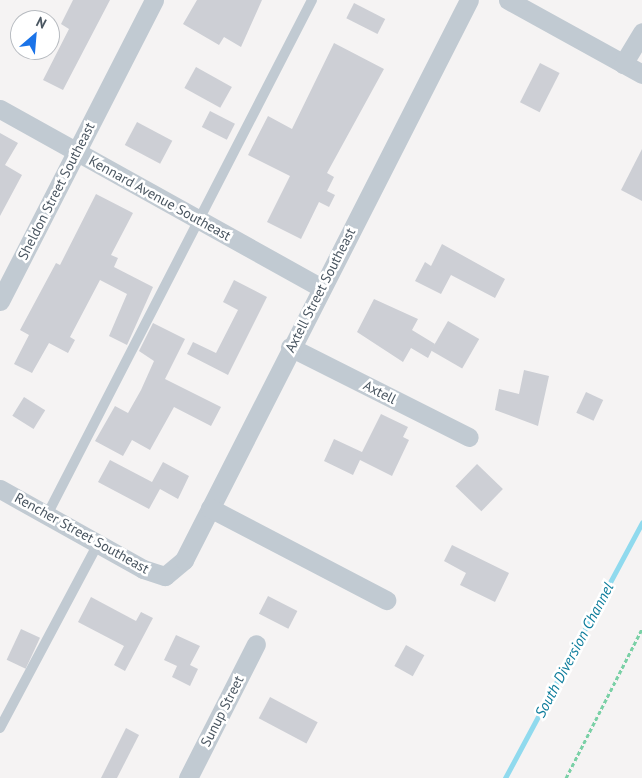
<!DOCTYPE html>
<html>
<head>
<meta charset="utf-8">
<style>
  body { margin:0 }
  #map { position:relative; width:642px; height:778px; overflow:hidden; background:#f5f3f3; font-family:"PT Sans",sans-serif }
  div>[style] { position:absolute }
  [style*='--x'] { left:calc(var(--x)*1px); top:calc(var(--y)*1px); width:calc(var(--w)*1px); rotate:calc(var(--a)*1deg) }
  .stream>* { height:5px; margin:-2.5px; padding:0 2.5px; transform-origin:2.5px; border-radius:2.5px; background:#90daee }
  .building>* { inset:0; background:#cdcfd5; transform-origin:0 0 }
  .path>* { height:3px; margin-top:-1.5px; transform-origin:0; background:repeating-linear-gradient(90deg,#7ad0a6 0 4px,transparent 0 6.5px) }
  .service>* { height:10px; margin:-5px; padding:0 5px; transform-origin:5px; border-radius:5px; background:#c1cad2 }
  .minor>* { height:19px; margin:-9.5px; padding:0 9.5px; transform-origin:9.5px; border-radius:9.5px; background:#c1cad2 }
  span { translate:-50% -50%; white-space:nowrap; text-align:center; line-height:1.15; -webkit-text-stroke:5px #fff; paint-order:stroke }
  .street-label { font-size:14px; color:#4a5661 }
  .water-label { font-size:15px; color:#0c7c9b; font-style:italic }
  .north { position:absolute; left:10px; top:10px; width:50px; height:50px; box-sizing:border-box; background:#fff; border:1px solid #b7bbc0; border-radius:50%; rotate:27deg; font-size:14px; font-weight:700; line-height:20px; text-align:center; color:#4a5661 }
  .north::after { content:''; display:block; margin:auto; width:18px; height:22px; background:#1a73e8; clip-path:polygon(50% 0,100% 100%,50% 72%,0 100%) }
</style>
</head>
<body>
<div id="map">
  <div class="stream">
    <i style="--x:505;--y:778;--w:290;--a:-61.8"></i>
  </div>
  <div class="building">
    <i style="clip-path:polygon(73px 0,110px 0,63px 90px,43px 80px,69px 29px,61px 24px)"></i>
    <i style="clip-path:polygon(197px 0,262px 0,241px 47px,224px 37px,219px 45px,183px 24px)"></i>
    <i style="left:354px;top:3px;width:35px;height:17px;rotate:27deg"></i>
    <i style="clip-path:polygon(334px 43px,384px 69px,327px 173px,334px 177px,327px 191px,335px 195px,329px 207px,319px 202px,301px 239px,267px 222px,290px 176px,248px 155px,268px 116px,292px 129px)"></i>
    <i style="left:540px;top:63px;width:22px;height:44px;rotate:27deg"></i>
    <i style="left:196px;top:67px;width:41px;height:24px;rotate:29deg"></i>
    <i style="left:210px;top:111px;width:28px;height:18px;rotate:27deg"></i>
    <i style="left:137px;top:122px;width:40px;height:26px;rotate:28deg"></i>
    <i style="clip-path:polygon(0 133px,18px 143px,5px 165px,22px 175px,0 216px)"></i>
    <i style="clip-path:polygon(642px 149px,642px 201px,621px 190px)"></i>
    <i style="clip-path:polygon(96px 194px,133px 213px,111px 255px,118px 258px,114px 267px,153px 287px,127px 345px,109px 336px,127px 294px,100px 280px,70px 337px,75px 340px,68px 353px,49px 343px,32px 373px,14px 364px,29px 335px,20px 330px,56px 263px,60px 265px)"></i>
    <i style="clip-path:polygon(442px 244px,505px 279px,495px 298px,451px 275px,441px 294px,415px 281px,425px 262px,431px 266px)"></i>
    <i style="clip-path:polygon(234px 280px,267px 297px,228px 375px,187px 354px,193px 342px,216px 353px,238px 310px,223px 302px)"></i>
    <i style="clip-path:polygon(374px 299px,418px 319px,412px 330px,435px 344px,428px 358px,411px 348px,403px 362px,357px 332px)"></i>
    <i style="left:448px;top:321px;width:36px;height:34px;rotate:30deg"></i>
    <i style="clip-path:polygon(153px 323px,185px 339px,165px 379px,221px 407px,211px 426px,174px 407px,150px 450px,132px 440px,123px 456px,95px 441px,115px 406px,128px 413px,141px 390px,154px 361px,139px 351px)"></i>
    <i style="clip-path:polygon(524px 370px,549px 376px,538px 426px,495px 410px,499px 389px,519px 394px)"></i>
    <i style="left:586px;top:392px;width:19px;height:23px;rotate:25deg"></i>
    <i style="left:24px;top:397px;width:25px;height:22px;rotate:32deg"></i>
    <i style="clip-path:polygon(381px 414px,408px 427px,403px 437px,409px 440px,392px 476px,360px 460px,353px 475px,324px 461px,334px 439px,362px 452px)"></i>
    <i style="clip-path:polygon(110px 460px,152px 482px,163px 462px,189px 476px,178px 499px,160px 489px,149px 509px,98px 482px)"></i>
    <i style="left:477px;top:464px;width:36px;height:31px;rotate:44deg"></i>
    <i style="clip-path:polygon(452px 545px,509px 573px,495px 602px,460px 585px,466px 573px,444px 561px)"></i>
    <i style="left:268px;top:596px;width:33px;height:20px;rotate:27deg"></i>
    <i style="clip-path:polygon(91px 597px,136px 621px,141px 612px,153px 618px,125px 671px,114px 665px,124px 646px,78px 622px)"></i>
    <i style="left:21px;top:629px;width:21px;height:34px;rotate:25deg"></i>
    <i style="clip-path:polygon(176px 635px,200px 646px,190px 665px,198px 669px,190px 686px,172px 677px,177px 666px,164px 660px)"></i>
    <i style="left:406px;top:645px;width:21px;height:24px;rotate:29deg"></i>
    <i style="left:270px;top:697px;width:54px;height:24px;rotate:28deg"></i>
    <i style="clip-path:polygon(126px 728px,139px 735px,117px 778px,101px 778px)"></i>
  </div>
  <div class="path">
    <i style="--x:566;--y:778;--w:167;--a:-63"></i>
  </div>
  <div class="service">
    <i style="--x:47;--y:515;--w:579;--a:-62.77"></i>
    <i style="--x:0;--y:728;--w:208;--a:-62"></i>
  </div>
  <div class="minor">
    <i style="--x:508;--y:0;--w:153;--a:28.9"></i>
    <i style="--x:623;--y:64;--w:37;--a:-59"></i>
    <i style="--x:0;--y:109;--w:366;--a:29.1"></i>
    <i style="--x:0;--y:301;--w:338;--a:-62.9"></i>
    <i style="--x:290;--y:347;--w:200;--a:26.7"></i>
    <i style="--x:0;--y:489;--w:164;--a:29.2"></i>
    <i style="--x:143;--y:569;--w:23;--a:18"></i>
    <i style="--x:165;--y:576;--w:25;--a:-40"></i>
    <i style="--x:184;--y:560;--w:628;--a:-63.03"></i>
    <i style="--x:210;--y:508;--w:199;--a:27.6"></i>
    <i style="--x:188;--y:778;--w:150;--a:-63.1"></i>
  </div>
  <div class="street-label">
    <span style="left:56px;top:191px;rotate:-63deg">Sheldon Street Southeast</span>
    <span style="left:160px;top:198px;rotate:29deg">Kennard Avenue Southeast</span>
    <span style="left:320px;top:290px;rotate:-63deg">Axtell Street Southeast</span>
    <span style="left:380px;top:392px;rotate:27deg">Axtell</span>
    <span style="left:82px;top:533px;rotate:29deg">Rencher Street Southeast</span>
    <span style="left:222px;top:711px;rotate:-63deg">Sunup Street</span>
  </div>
  <div class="water-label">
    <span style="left:574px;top:650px;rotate:-62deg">South Diversion Channel</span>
  </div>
  <div class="north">N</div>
</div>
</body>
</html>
